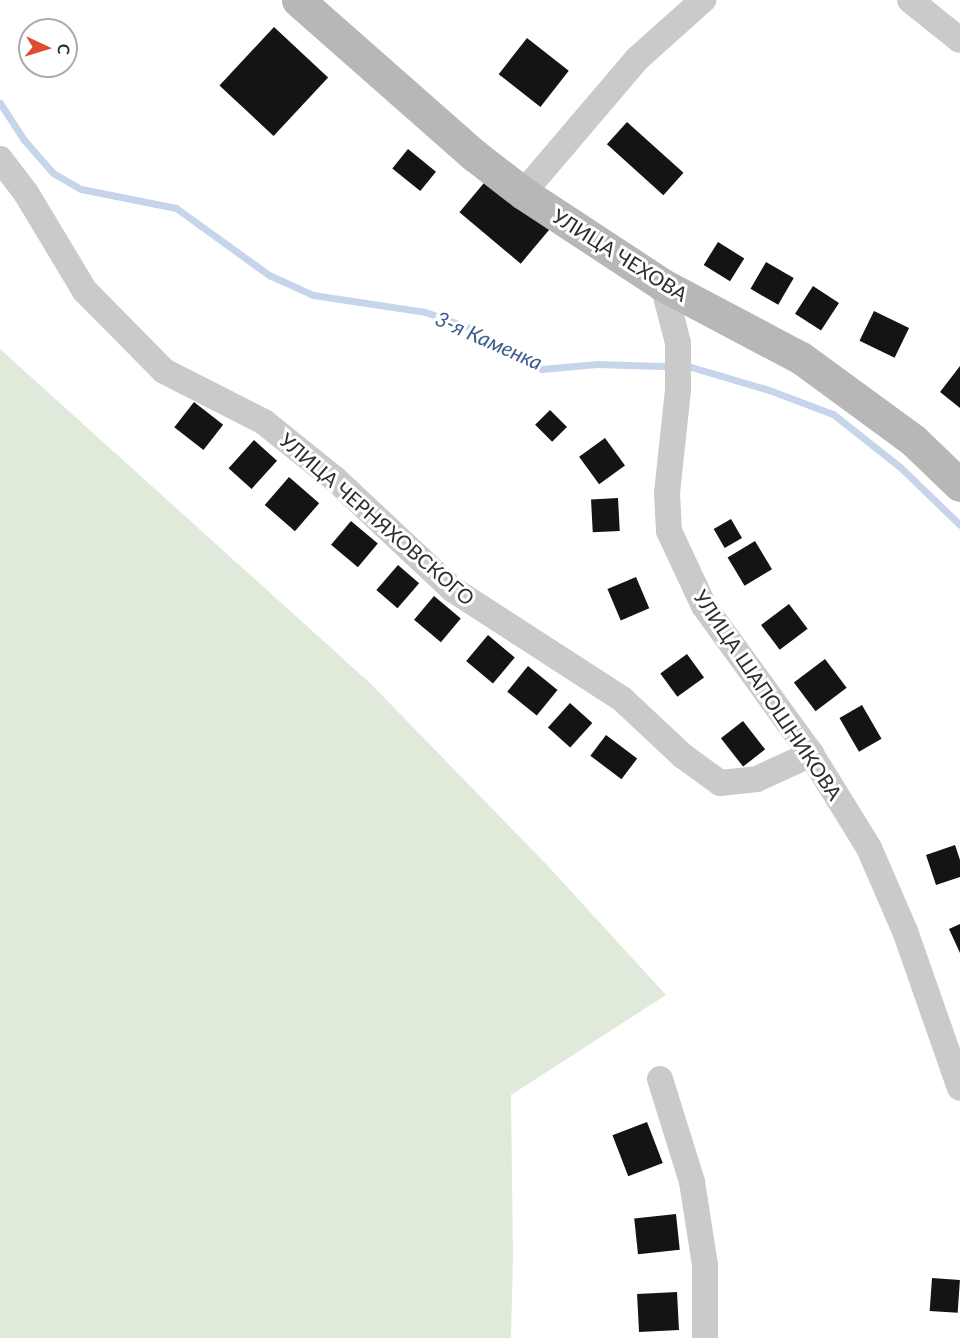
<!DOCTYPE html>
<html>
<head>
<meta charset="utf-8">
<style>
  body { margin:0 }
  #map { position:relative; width:960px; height:1338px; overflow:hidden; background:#fff; font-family:Lato,sans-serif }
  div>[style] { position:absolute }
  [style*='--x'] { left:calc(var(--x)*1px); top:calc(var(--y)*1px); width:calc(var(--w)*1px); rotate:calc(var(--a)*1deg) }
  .green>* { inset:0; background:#e0eadb }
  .stream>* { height:7px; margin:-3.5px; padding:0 3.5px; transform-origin:3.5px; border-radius:3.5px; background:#c7d5ea }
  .building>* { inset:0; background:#141414; transform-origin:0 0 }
  .street>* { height:26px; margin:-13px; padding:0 13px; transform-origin:13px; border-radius:13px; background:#cacaca }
  .secondary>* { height:33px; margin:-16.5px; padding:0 16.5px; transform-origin:16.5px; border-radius:16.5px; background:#b7b7b7 }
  span { translate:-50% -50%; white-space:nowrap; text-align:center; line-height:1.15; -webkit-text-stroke:6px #fff; paint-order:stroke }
  .street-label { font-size:20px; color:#2d2d2d }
  .water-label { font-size:21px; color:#3d5d8d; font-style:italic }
  .north { position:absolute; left:18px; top:18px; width:60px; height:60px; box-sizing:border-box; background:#fff; border:2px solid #ababab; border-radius:50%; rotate:94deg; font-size:16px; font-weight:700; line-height:24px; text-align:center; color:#2d2d2d }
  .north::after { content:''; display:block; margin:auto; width:21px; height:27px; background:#e14b32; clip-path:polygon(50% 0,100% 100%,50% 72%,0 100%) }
</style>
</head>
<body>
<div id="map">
  <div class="green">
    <i style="clip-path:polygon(0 349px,371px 684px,547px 865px,666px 995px,511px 1095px,513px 1257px,511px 1338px,0 1338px)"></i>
  </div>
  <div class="stream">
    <i style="--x:0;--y:103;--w:44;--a:57"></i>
    <i style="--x:24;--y:140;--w:44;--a:48.7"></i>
    <i style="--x:53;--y:173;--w:32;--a:30"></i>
    <i style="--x:81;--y:189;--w:97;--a:11.3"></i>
    <i style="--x:176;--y:208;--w:115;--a:35.8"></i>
    <i style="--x:269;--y:275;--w:48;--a:24.4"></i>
    <i style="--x:313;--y:295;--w:113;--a:8.6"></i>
    <i style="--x:425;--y:312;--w:48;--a:19.6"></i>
    <i style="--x:470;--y:328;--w:32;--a:36"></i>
    <i style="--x:496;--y:347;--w:51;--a:25.6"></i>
    <i style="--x:542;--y:369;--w:55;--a:-5.2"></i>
    <i style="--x:597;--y:364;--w:94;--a:1.8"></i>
    <i style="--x:691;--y:367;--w:81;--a:16.4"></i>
    <i style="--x:769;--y:390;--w:68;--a:20.6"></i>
    <i style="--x:833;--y:414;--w:85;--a:38.3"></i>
    <i style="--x:900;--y:467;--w:83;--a:44"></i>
  </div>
  <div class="building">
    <i style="left:274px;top:27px;width:74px;height:80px;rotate:43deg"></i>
    <i style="left:527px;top:38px;width:53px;height:46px;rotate:38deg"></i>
    <i style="left:627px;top:122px;width:76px;height:30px;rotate:42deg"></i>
    <i style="left:408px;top:149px;width:36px;height:25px;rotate:39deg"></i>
    <i style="left:489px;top:177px;width:80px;height:46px;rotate:40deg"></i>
    <i style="left:718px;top:242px;width:31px;height:27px;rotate:32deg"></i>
    <i style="left:766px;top:262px;width:32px;height:31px;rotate:30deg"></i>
    <i style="left:813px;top:286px;width:31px;height:33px;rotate:33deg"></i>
    <i style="left:874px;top:311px;width:39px;height:33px;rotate:26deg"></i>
    <i style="clip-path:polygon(960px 366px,960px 408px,940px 392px)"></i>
    <i style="left:194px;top:402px;width:37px;height:32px;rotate:38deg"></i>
    <i style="left:550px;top:410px;width:24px;height:21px;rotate:45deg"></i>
    <i style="left:605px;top:438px;width:34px;height:32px;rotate:54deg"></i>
    <i style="left:254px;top:440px;width:31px;height:38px;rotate:42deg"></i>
    <i style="left:289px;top:477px;width:40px;height:37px;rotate:41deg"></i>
    <i style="left:618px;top:498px;width:33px;height:27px;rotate:87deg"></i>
    <i style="left:731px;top:519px;width:22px;height:20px;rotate:60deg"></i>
    <i style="left:351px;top:521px;width:35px;height:31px;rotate:40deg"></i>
    <i style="left:755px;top:541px;width:33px;height:32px;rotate:59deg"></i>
    <i style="left:398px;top:565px;width:28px;height:33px;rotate:41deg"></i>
    <i style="left:636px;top:577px;width:34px;height:31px;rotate:67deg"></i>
    <i style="left:434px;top:596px;width:35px;height:31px;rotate:40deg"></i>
    <i style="left:789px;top:604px;width:31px;height:35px;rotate:53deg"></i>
    <i style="left:488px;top:635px;width:35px;height:34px;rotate:40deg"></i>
    <i style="left:687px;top:654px;width:29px;height:33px;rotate:54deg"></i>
    <i style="left:825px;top:659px;width:36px;height:39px;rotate:53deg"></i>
    <i style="left:528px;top:666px;width:38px;height:33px;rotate:39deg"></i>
    <i style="left:570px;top:703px;width:30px;height:33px;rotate:42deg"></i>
    <i style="left:862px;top:705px;width:39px;height:26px;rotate:60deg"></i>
    <i style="left:743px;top:721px;width:36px;height:28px;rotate:52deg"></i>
    <i style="left:606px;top:735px;width:39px;height:26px;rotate:37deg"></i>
    <i style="clip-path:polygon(955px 845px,960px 860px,960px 877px,936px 885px,926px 855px)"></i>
    <i style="clip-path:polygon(960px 924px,960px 953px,949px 929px)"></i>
    <i style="left:647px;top:1122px;width:44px;height:37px;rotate:69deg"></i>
    <i style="left:676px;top:1214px;width:36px;height:42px;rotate:84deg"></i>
    <i style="left:932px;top:1278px;width:28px;height:33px;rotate:4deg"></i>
    <i style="left:677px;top:1292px;width:38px;height:40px;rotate:87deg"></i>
  </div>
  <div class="street">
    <i style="--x:910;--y:0;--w:64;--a:38.7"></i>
    <i style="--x:0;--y:159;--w:43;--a:52.6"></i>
    <i style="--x:26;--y:193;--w:114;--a:59"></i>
    <i style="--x:85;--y:291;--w:112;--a:45.4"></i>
    <i style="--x:164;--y:371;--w:112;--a:27"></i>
    <i style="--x:264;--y:422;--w:90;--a:38.7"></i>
    <i style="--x:334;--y:478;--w:162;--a:43.2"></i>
    <i style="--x:452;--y:589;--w:202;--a:32.9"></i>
    <i style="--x:622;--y:699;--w:83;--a:43.1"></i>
    <i style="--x:683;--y:756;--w:46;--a:36.1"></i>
    <i style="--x:720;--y:783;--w:37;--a:-6"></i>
    <i style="--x:757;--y:779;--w:60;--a:-24.8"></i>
    <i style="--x:523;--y:193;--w:176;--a:-49.6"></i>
    <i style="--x:637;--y:59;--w:89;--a:-41.8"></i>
    <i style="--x:663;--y:285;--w:60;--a:75.5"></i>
    <i style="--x:678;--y:343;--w:47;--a:90"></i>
    <i style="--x:678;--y:390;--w:104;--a:96.1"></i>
    <i style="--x:667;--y:493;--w:38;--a:87"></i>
    <i style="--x:669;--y:531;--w:83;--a:65"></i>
    <i style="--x:704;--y:606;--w:183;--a:54.1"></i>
    <i style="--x:811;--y:754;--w:110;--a:58.3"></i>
    <i style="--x:869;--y:848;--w:90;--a:66.6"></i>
    <i style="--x:905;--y:931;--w:166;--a:70.7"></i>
    <i style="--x:660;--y:1079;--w:108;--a:72.7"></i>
    <i style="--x:692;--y:1182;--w:84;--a:81.1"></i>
    <i style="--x:705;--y:1265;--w:73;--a:90"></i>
  </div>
  <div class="secondary">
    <i style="--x:298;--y:0;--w:235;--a:41.4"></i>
    <i style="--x:474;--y:155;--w:62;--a:37.8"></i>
    <i style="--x:523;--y:193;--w:168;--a:33.3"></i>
    <i style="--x:663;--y:285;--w:156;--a:27.9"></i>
    <i style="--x:801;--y:358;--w:139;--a:36.2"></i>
    <i style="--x:913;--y:440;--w:65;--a:43.8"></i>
  </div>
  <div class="street-label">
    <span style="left:620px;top:255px;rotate:32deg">УЛИЦА ЧЕХОВА</span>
    <span style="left:377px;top:519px;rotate:41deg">УЛИЦА ЧЕРНЯХОВСКОГО</span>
    <span style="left:768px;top:695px;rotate:56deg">УЛИЦА ШАПОШНИКОВА</span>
  </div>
  <div class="water-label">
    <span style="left:489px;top:340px;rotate:24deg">3-я Каменка</span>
  </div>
  <div class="north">С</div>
</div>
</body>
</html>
